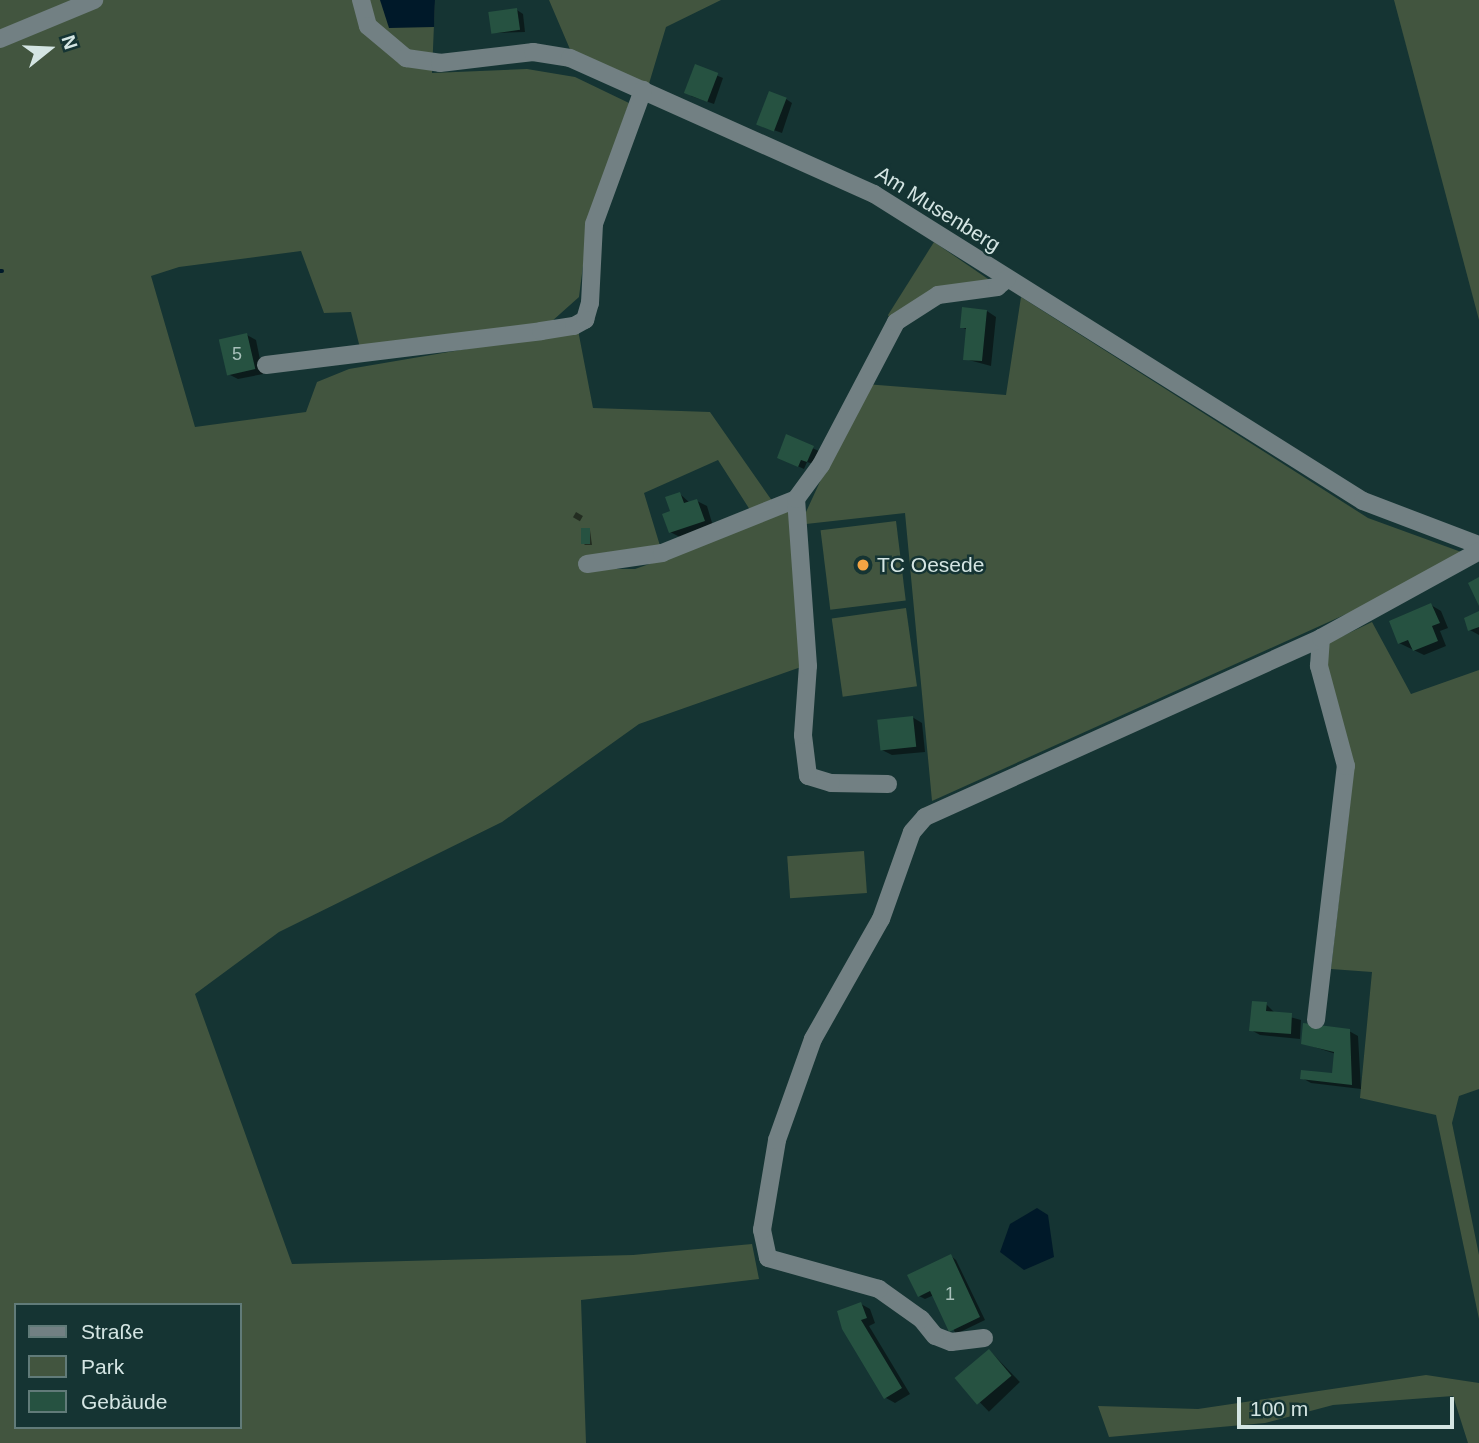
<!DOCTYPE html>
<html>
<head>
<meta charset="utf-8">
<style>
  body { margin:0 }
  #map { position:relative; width:1479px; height:1443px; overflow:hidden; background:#153433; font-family:Arial,sans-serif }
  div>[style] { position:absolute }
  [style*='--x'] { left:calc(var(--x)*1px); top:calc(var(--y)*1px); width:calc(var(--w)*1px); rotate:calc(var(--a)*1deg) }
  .green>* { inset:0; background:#42553f; transform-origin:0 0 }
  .water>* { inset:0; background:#001929 }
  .shadow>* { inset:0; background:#0007; transform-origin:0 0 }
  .stream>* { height:4.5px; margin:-2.25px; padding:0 2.25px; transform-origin:2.25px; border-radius:2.25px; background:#001929 }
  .building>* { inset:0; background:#265241; transform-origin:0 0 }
  .minor>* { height:18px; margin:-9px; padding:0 9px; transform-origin:9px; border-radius:9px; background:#728083 }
  .dots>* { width:19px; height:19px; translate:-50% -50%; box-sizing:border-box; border:4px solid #153433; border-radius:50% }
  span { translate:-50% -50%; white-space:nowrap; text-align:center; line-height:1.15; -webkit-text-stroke:5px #153433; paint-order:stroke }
  .number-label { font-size:18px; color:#a8c0ba }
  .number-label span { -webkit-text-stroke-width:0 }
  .street-label { font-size:21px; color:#d4e5e3 }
  .poi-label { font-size:21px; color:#d4e5e3 }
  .left { translate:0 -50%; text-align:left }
  .legend { position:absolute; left:14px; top:1303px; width:228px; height:126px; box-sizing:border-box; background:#153433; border:2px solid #617b79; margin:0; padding:9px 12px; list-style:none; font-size:21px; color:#d4e5e3 }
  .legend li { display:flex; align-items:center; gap:14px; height:35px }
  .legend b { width:35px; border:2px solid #617b79 }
  .north { position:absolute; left:14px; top:14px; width:70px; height:70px; -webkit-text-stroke:5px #153433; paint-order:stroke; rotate:72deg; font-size:19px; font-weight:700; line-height:28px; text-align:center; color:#d4e5e3 }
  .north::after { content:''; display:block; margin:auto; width:24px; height:32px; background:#d4e5e3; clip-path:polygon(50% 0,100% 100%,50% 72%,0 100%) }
  .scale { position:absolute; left:1237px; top:1397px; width:217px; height:32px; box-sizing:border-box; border:4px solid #d4e5e3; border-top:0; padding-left:9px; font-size:21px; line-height:24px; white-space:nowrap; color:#d4e5e3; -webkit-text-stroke:5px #153433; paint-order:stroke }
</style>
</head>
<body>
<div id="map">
  <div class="green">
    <i style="clip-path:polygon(evenodd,0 0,435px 0,432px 73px,527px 69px,575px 77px,629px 103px,589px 219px,579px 297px,551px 322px,360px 348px,351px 312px,324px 313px,301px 251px,179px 267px,151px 276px,195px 427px,306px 412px,317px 382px,349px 369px,578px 330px,593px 408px,710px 412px,775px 505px,752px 513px,718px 460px,644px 493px,661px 549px,616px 560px,617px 569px,635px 569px,678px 554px,792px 509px,801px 667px,639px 724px,502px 822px,279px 932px,195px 994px,292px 1264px,633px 1255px,752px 1244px,759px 1279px,581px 1300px,586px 1443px,0 1443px,0 0,16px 1305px,240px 1305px,240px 1427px,16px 1427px,16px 1305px)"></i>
    <i style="clip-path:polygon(549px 0,721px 0,666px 27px,648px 87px,572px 54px)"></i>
    <i style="clip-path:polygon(1394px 0,1479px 0,1479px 320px)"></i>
    <i style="clip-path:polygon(934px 242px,991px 281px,891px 321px,888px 315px)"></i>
    <i style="clip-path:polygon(1021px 297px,1368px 518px,1464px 553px,1364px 606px,932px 801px,905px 513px,806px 524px,806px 512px,865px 384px,1006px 395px)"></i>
    <i style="left:896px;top:521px;width:80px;height:76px;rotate:83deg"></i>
    <i style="left:906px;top:608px;width:79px;height:75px;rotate:82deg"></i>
    <i style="clip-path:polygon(1372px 622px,1411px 694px,1479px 670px,1479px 1089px,1459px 1096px,1452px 1123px,1479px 1255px,1479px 1319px,1436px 1115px,1360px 1098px,1372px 972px,1331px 969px,1351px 794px,1327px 668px,1328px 643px)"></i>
    <i style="left:864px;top:851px;width:42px;height:77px;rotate:86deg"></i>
    <i style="clip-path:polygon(1426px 1375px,1479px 1383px,1479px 1443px,1468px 1443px,1453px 1396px,1333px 1405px,1265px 1423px,1109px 1437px,1098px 1406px,1198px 1409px)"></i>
  </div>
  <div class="water">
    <i style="clip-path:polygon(380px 0,435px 0,434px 27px,389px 28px)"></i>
    <i style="clip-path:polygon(1037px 1208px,1048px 1215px,1054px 1257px,1024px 1270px,1000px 1252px,1010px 1224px)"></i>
  </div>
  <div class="shadow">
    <i style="clip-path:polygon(517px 10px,523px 14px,525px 32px,493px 33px)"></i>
    <i style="clip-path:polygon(696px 67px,723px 78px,714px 104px,691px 96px)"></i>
    <i style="clip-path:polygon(786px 99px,792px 103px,782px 133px,765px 127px)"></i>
    <i style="clip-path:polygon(987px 311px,996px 317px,991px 366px,965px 359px,968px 330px,961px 327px)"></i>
    <i style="clip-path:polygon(247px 335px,256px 340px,263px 374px,238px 379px,228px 374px)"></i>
    <i style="clip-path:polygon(787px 437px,819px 451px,814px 464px,807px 462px,804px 469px,784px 460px)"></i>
    <i style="clip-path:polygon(680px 494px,690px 503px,697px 501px,707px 506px,713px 526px,680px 537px,670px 532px)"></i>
    <i style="left:576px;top:512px;width:8px;height:6px;rotate:30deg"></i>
    <i style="clip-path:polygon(590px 530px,592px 545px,585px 545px,583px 543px)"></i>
    <i style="clip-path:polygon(1431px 605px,1441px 611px,1448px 628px,1440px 631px,1446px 646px,1424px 655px,1399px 643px)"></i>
    <i style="clip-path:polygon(1479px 613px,1479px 635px,1470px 630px)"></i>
    <i style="clip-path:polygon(912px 717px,922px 723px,925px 752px,892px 755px,882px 750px)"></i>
    <i style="clip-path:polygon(1266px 1004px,1275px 1013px,1301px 1020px,1300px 1039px,1260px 1035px,1251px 1030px)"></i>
    <i style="clip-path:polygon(1349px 1031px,1358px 1036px,1361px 1089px,1311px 1083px,1302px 1078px,1333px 1075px,1336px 1054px,1302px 1043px)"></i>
    <i style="clip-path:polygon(951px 1256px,956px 1260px,985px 1320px,956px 1334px,934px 1295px,925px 1299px,919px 1296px)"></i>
    <i style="clip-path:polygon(861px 1304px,870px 1309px,875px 1323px,869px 1326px,910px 1394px,895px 1403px,886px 1398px,844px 1328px)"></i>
    <i style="left:990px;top:1351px;width:43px;height:43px;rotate:46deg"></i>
  </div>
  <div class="stream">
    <i style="--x:0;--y:271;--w:2;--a:0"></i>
  </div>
  <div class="building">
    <i style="left:517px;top:8px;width:22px;height:29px;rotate:82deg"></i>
    <i style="left:695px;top:64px;width:25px;height:31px;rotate:21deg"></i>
    <i style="left:769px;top:91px;width:19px;height:36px;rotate:21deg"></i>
    <i style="clip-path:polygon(962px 307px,987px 310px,982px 361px,963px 360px,966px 328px,960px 328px)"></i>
    <i style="left:247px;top:333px;width:37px;height:29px;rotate:77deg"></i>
    <i style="clip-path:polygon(786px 434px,814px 446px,807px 462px,801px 460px,798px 467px,777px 458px)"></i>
    <i style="clip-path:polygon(680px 492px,684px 503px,697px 499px,705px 521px,669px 533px,662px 514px,670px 511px,665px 497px)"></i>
    <i style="left:581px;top:528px;width:9px;height:16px"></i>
    <i style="clip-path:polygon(1479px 577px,1479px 606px,1468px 583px)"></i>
    <i style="clip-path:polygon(1431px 603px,1440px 623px,1432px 626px,1438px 641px,1413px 651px,1408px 640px,1398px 644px,1389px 621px)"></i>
    <i style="clip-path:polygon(1479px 611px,1479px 627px,1468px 631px,1464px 618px)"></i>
    <i style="left:913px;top:716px;width:31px;height:36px;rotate:84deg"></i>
    <i style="clip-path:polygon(1252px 1001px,1267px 1002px,1266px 1011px,1292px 1013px,1291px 1034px,1249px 1031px)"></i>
    <i style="clip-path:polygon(1303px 1023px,1350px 1029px,1352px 1085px,1300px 1079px,1301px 1070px,1332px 1073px,1334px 1052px,1301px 1044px)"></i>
    <i style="clip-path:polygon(951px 1254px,980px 1317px,949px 1332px,930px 1291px,918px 1297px,907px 1275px)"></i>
    <i style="clip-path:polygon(861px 1302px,867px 1318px,861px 1320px,902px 1388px,884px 1399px,842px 1329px,837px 1311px)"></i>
    <i style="left:989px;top:1349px;width:35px;height:45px;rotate:50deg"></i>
  </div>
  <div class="minor">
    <i style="--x:361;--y:0;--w:27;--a:75"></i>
    <i style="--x:368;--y:26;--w:50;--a:40.1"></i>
    <i style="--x:406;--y:58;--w:34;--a:8"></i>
    <i style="--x:440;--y:63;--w:94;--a:-6.7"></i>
    <i style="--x:533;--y:52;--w:37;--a:9"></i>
    <i style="--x:570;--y:58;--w:333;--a:24.1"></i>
    <i style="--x:874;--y:194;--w:577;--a:32.12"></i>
    <i style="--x:1363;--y:501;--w:124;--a:20.8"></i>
    <i style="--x:0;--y:39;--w:102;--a:-22.5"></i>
    <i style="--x:266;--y:365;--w:277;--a:-7"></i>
    <i style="--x:541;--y:331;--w:33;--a:-9"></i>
    <i style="--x:574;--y:326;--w:13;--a:-29"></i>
    <i style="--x:585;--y:320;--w:18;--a:-74"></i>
    <i style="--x:590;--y:303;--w:79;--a:-87.1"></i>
    <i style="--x:594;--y:224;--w:143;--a:-69.9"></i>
    <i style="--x:587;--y:564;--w:76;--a:-8.3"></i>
    <i style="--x:662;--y:553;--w:144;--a:-21.9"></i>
    <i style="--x:888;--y:784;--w:57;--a:-179"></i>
    <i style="--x:831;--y:783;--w:24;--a:-163"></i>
    <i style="--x:808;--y:776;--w:41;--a:-97"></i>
    <i style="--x:803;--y:735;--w:69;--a:-85.9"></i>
    <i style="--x:808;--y:666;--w:167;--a:-94.1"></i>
    <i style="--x:796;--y:499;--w:42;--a:-53.7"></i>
    <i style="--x:821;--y:465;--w:161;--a:-62.3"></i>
    <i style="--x:896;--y:322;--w:50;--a:-32.7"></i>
    <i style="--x:938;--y:295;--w:60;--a:-7.7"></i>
    <i style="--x:997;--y:287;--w:13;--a:-39"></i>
    <i style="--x:1316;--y:1020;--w:256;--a:-83.3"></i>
    <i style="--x:1346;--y:766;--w:104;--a:-105.1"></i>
    <i style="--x:1319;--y:666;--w:28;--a:-86"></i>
    <i style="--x:984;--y:1338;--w:33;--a:173"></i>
    <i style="--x:951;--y:1342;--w:17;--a:-159"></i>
    <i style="--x:935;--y:1336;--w:22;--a:-129"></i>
    <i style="--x:921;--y:1319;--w:52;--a:-144.5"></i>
    <i style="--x:879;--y:1289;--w:115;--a:-164.4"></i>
    <i style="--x:768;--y:1258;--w:29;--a:-102"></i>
    <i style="--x:762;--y:1230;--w:91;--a:-80.5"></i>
    <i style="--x:777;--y:1140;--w:107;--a:-70.4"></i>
    <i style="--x:813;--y:1039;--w:138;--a:-60.5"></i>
    <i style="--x:881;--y:919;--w:92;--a:-70.4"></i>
    <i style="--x:912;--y:832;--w:20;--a:-49"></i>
    <i style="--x:925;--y:817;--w:435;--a:-24.3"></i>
    <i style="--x:1321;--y:638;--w:180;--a:-28.8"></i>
  </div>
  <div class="dots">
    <i style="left:863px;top:565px;background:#f4a443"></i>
  </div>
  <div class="number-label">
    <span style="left:237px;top:354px">5</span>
    <span style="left:950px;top:1294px">1</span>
  </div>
  <div class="street-label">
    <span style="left:938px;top:209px;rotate:32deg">Am Musenberg</span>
  </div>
  <div class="poi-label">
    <span class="left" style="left:877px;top:565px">TC Oesede</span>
  </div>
  <ul class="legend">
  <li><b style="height:9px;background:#728083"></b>Straße</li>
  <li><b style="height:19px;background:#42553f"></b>Park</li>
  <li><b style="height:19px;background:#265241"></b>Gebäude</li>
  </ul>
  <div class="north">N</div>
  <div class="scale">100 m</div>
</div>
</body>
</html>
